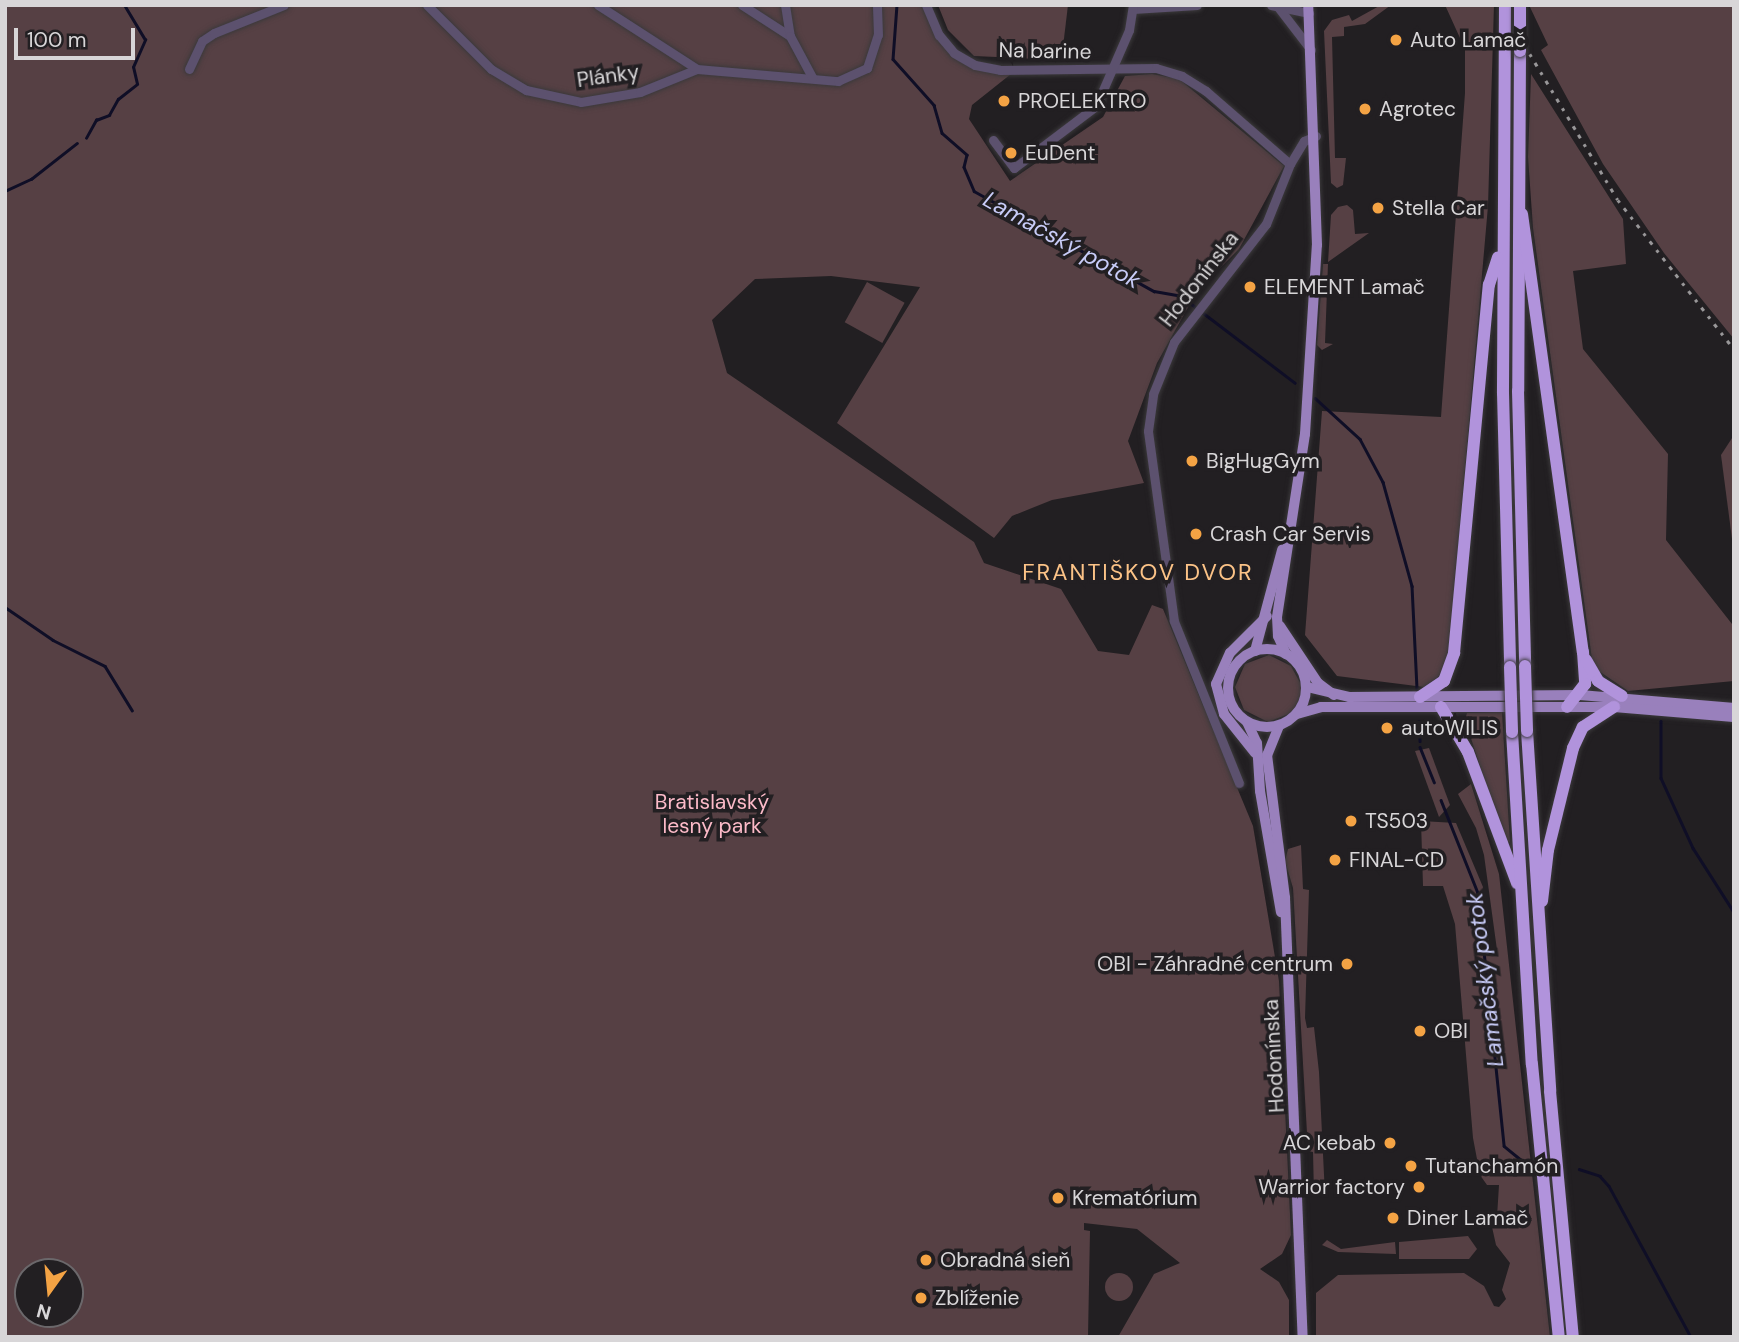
<!DOCTYPE html>
<html>
<head>
<meta charset="utf-8">
<style>
  body { margin:0 }
  #map { position:relative; width:1739px; height:1342px; overflow:hidden; background:#221f22; font-family:"DM Sans",sans-serif }
  div>[style] { position:absolute }
  [style*='--x'] { left:calc(var(--x)*1px); top:calc(var(--y)*1px); width:calc(var(--w)*1px); rotate:calc(var(--a)*1deg) }
  .green>* { inset:0; background:#564044; transform-origin:0 0 }
  .round { border-radius:50% }
  .stream>* { height:2.5px; margin:-1.25px; padding:0 1.25px; transform-origin:1.25px; border-radius:1.25px; background:#0f0e26 }
  .roads { filter:drop-shadow(0 0 2px #3b393b) drop-shadow(0 0 2px #3b393b) }
  .minor>* { height:9px; margin:-4.5px; padding:0 4.5px; transform-origin:4.5px; border-radius:4.5px; background:#5c516e }
  .major>* { height:10px; margin:-5px; padding:0 5px; transform-origin:5px; border-radius:5px; background:#9980bc }
  .major>.ring { margin:-5px; padding:0; box-sizing:content-box; background:none; border:10px solid #9980bc; border-radius:50% }
  .highway>* { height:12px; margin:-6px; padding:0 6px; transform-origin:6px; border-radius:6px; background:#b193dc }
  .rail>* { height:2.5px; margin-top:-1.25px; transform-origin:0; background:repeating-linear-gradient(90deg,#999799 0 3.5px,transparent 0 10.5px) }
  .bridges { filter:drop-shadow(0 0 2px #3b393b) drop-shadow(0 0 2px #3b393b) }
  .highway-bridge>* { height:12px; margin:-6px; padding:0 6px; transform-origin:6px; border-radius:6px; background:#b193dc }
  .dots>* { width:19px; height:19px; translate:-50% -50%; box-sizing:border-box; border:4px solid #221f22; border-radius:50% }
  span { translate:-50% -50%; white-space:nowrap; text-align:center; line-height:1.15; -webkit-text-stroke:7px #221f22; paint-order:stroke }
  .poi-label { font-size:21px; color:#d8d6d8 }
  .left { translate:0 -50%; text-align:left }
  .right { translate:-100% -50%; text-align:right }
  .street-label { font-size:21px; color:#d8d6d8 }
  .park-label { font-size:21px; color:#fcbac8 }
  .water-label { font-size:23px; color:#c8ccf8; font-style:italic }
  .neighbourhood-label { font-size:23px; color:#fcc387; letter-spacing:2px }
  .frame { position:absolute; inset:0; border:7px solid #d8d6d8; pointer-events:none }
  .north { position:absolute; left:14px; top:1258px; width:70px; height:70px; box-sizing:border-box; background:#221f22; border:2px solid #6b686b; border-radius:50%; rotate:195deg; font-size:19px; font-weight:700; line-height:28px; text-align:center; color:#d8d6d8 }
  .north::after { content:''; display:block; margin:auto; width:24px; height:32px; background:#f4a344; clip-path:polygon(50% 0,100% 100%,50% 72%,0 100%) }
  .scale { position:absolute; left:14px; top:28px; width:121px; height:32px; box-sizing:border-box; border:4px solid #d8d6d8; border-top:0; padding-left:9px; font-size:21px; line-height:24px; white-space:nowrap; color:#d8d6d8; -webkit-text-stroke:5px #221f22; paint-order:stroke }
</style>
</head>
<body>
<div id="map">
  <div class="green">
    <i style="clip-path:polygon(evenodd,5px 5px,923px 5px,949px 54px,964px 63px,1011px 74px,972px 105px,969px 119px,1010px 181px,1103px 117px,1125px 76px,1152px 74px,1179px 79px,1284px 166px,1239px 249px,1197px 291px,1157px 363px,1128px 441px,1144px 483px,1052px 500px,1012px 516px,994px 538px,837px 423px,920px 287px,831px 276px,755px 279px,712px 320px,727px 373px,974px 542px,984px 563px,1061px 589px,1098px 651px,1129px 655px,1152px 605px,1163px 609px,1253px 826px,1279px 981px,1291px 1235px,1282px 1254px,1260px 1269px,1279px 1282px,1289px 1300px,1289px 1337px,1118px 1337px,1154px 1274px,1180px 1263px,1137px 1229px,1084px 1223px,1084px 1230px,1090px 1231px,1088px 1337px,5px 1337px,5px 5px,28px 1272px,70px 1272px,70px 1314px,28px 1314px,28px 1272px)"></i>
    <i style="clip-path:polygon(938px 5px,1068px 5px,1062px 55px,1058px 60px,974px 56px,948px 30px)"></i>
    <i style="clip-path:polygon(1381px 5px,1391px 5px,1365px 24px,1344px 27px,1344px 36px,1332px 37px,1335px 158px,1346px 158px,1343px 185px,1337px 188px,1331px 183px,1324px 31px,1332px 20px,1349px 15px,1352px 21px)"></i>
    <i style="clip-path:polygon(1445px 5px,1494px 5px,1488px 206px,1449px 652px,1441px 675px,1424px 687px,1337px 676px,1305px 635px,1322px 411px,1441px 417px,1465px 93px,1465px 49px)"></i>
    <i style="clip-path:polygon(1529px 5px,1734px 5px,1734px 339px,1664px 253px,1603px 164px,1541px 50px,1548px 45px)"></i>
    <i style="clip-path:polygon(1531px 74px,1623px 219px,1626px 264px,1573px 271px,1583px 349px,1668px 454px,1666px 540px,1732px 624px,1734px 617px,1734px 681px,1628px 691px,1593px 667px,1533px 228px,1528px 157px)"></i>
    <i style="clip-path:polygon(1347px 205px,1353px 210px,1355px 234px,1369px 233px,1328px 262px,1331px 215px,1338px 207px)"></i>
    <i style="clip-path:polygon(1323px 264px,1328px 264px,1325px 343px,1333px 344px,1322px 350px,1317px 345px)"></i>
    <i style="left:867px;top:282px;width:43px;height:46px;rotate:29deg"></i>
    <i style="clip-path:polygon(1734px 435px,1734px 554px,1721px 455px)"></i>
    <i style="clip-path:polygon(1269px 655px,1291px 666px,1304px 690px,1294px 712px,1268px 722px,1244px 710px,1235px 687px,1245px 664px)"></i>
    <i style="clip-path:polygon(1502px 712px,1510px 842px,1505px 843px,1465px 720px,1467px 713px)"></i>
    <i style="clip-path:polygon(1429px 748px,1450px 805px,1439px 817px,1415px 751px)"></i>
    <i style="clip-path:polygon(1471px 784px,1499px 874px,1550px 1337px,1316px 1337px,1316px 1293px,1338px 1275px,1464px 1273px,1484px 1286px,1494px 1306px,1499px 1307px,1506px 1299px,1502px 1290px,1510px 1263px,1496px 1245px,1490px 1218px,1497px 1217px,1499px 1185px,1487px 1185px,1480px 1175px,1473px 1138px,1455px 924px,1443px 886px,1423px 886px,1421px 821px,1456px 823px,1483px 887px,1490px 951px,1497px 950px,1484px 855px,1476px 828px,1458px 794px)"></i>
    <i style="clip-path:polygon(1301px 845px,1303px 889px,1309px 890px,1305px 1018px,1307px 1028px,1314px 1027px,1319px 1072px,1325px 1195px,1314px 1195px,1313px 1152px,1308px 1151px,1293px 888px,1285px 861px,1288px 849px)"></i>
    <i style="clip-path:polygon(1468px 1236px,1477px 1249px,1469px 1259px,1399px 1259px,1399px 1242px)"></i>
    <i style="clip-path:polygon(1327px 1240px,1341px 1249px,1395px 1242px,1396px 1254px,1338px 1252px,1322px 1245px)"></i>
    <i class="round" style="left:1105px;top:1273px;width:28px;height:28px"></i>
  </div>
  <div class="stream">
    <i style="--x:897;--y:5;--w:54;--a:94.2"></i>
    <i style="--x:893;--y:59;--w:62;--a:48.3"></i>
    <i style="--x:934;--y:105;--w:29;--a:74"></i>
    <i style="--x:942;--y:133;--w:33;--a:41"></i>
    <i style="--x:967;--y:155;--w:12;--a:104"></i>
    <i style="--x:964;--y:167;--w:26;--a:67"></i>
    <i style="--x:974;--y:191;--w:206;--a:29.1"></i>
    <i style="--x:1154;--y:291;--w:27;--a:10"></i>
    <i style="--x:1181;--y:296;--w:143;--a:37.3"></i>
    <i style="--x:86;--y:138;--w:21;--a:-61"></i>
    <i style="--x:96;--y:120;--w:14;--a:-21"></i>
    <i style="--x:109;--y:115;--w:18;--a:-61"></i>
    <i style="--x:118;--y:99;--w:24;--a:-38"></i>
    <i style="--x:137;--y:84;--w:17;--a:-103"></i>
    <i style="--x:133;--y:67;--w:30;--a:-66"></i>
    <i style="--x:145;--y:40;--w:41;--a:-121"></i>
    <i style="--x:5;--y:191;--w:29;--a:-25"></i>
    <i style="--x:31;--y:179;--w:58;--a:-38"></i>
    <i style="--x:1315;--y:398;--w:61;--a:42.3"></i>
    <i style="--x:1360;--y:439;--w:49;--a:61.9"></i>
    <i style="--x:1383;--y:482;--w:108;--a:74.4"></i>
    <i style="--x:1412;--y:586;--w:103;--a:87.2"></i>
    <i style="--x:5;--y:607;--w:58;--a:34.5"></i>
    <i style="--x:53;--y:640;--w:58;--a:26.6"></i>
    <i style="--x:105;--y:666;--w:52;--a:58.5"></i>
    <i style="--x:1419;--y:721;--w:20;--a:87"></i>
    <i style="--x:1661;--y:721;--w:57;--a:90"></i>
    <i style="--x:1661;--y:778;--w:77;--a:65.4"></i>
    <i style="--x:1693;--y:848;--w:76;--a:57.4"></i>
    <i style="--x:1420;--y:747;--w:38;--a:68"></i>
    <i style="--x:1441;--y:800;--w:100;--a:68.3"></i>
    <i style="--x:1478;--y:893;--w:254;--a:84.1"></i>
    <i style="--x:1504;--y:1146;--w:21;--a:39"></i>
    <i style="--x:1579;--y:1169;--w:22;--a:18"></i>
    <i style="--x:1600;--y:1176;--w:13;--a:48"></i>
    <i style="--x:1609;--y:1186;--w:172;--a:61.5"></i>
  </div>
  <div class="roads">
    <div class="minor">
      <i style="--x:427;--y:5;--w:91;--a:45"></i>
      <i style="--x:491;--y:69;--w:41;--a:31"></i>
      <i style="--x:526;--y:90;--w:56;--a:12.3"></i>
      <i style="--x:581;--y:102;--w:60;--a:-9.6"></i>
      <i style="--x:640;--y:92;--w:61;--a:-22"></i>
      <i style="--x:697;--y:69;--w:142;--a:4.9"></i>
      <i style="--x:838;--y:81;--w:32;--a:-24"></i>
      <i style="--x:867;--y:68;--w:35;--a:-72"></i>
      <i style="--x:878;--y:35;--w:30;--a:-92"></i>
      <i style="--x:598;--y:5;--w:118;--a:32.9"></i>
      <i style="--x:742;--y:5;--w:57;--a:32.9"></i>
      <i style="--x:785;--y:5;--w:31;--a:81"></i>
      <i style="--x:790;--y:36;--w:47;--a:61.8"></i>
      <i style="--x:926;--y:5;--w:33;--a:67"></i>
      <i style="--x:939;--y:35;--w:23;--a:50"></i>
      <i style="--x:954;--y:53;--w:24;--a:30"></i>
      <i style="--x:975;--y:65;--w:25;--a:11"></i>
      <i style="--x:1000;--y:70;--w:156;--a:-0.7"></i>
      <i style="--x:1156;--y:68;--w:27;--a:17"></i>
      <i style="--x:1182;--y:76;--w:28;--a:32"></i>
      <i style="--x:1206;--y:91;--w:111;--a:41"></i>
      <i style="--x:1271;--y:5;--w:39;--a:12"></i>
      <i style="--x:1278;--y:7;--w:54;--a:52.5"></i>
      <i style="--x:1133;--y:9;--w:64;--a:-3.6"></i>
      <i style="--x:189;--y:69;--w:31;--a:-65"></i>
      <i style="--x:202;--y:41;--w:14;--a:-34"></i>
      <i style="--x:214;--y:33;--w:75;--a:-21.8"></i>
      <i style="--x:993;--y:140;--w:35;--a:53"></i>
      <i style="--x:1014;--y:168;--w:103;--a:-37.1"></i>
      <i style="--x:1096;--y:106;--w:83;--a:-66.5"></i>
      <i style="--x:1129;--y:30;--w:25;--a:-81"></i>
      <i style="--x:1239;--y:783;--w:175;--a:-111.9"></i>
      <i style="--x:1174;--y:621;--w:192;--a:-97.8"></i>
      <i style="--x:1148;--y:431;--w:37;--a:-82"></i>
      <i style="--x:1153;--y:394;--w:56;--a:-68"></i>
      <i style="--x:1174;--y:342;--w:150;--a:-52.1"></i>
      <i style="--x:1266;--y:224;--w:65;--a:-68.2"></i>
      <i style="--x:1290;--y:164;--w:27;--a:-59"></i>
      <i style="--x:1304;--y:141;--w:13;--a:-23"></i>
    </div>
    <div class="major">
      <i style="--x:1280;--y:626;--w:69;--a:56.3"></i>
      <i style="--x:1318;--y:683;--w:20;--a:37"></i>
      <i class="ring" style="left:1228px;top:649px;width:68px;height:68px"></i>
      <i style="--x:1255;--y:651;--w:105;--a:-75"></i>
      <i style="--x:1286;--y:654;--w:20;--a:-114"></i>
      <i style="--x:1278;--y:636;--w:19;--a:-93"></i>
      <i style="--x:1277;--y:617;--w:185;--a:-81.3"></i>
      <i style="--x:1305;--y:434;--w:189;--a:-86.4"></i>
      <i style="--x:1317;--y:245;--w:240;--a:-92.1"></i>
      <i style="--x:1307;--y:687;--w:43;--a:13.4"></i>
      <i style="--x:1349;--y:697;--w:231;--a:-0.5"></i>
      <i style="--x:1580;--y:695;--w:155;--a:4.8"></i>
      <i style="--x:1297;--y:714;--w:25;--a:-16"></i>
      <i style="--x:1321;--y:707;--w:293;--a:0"></i>
      <i style="--x:1614;--y:707;--w:120;--a:4.8"></i>
      <i style="--x:1247;--y:722;--w:23;--a:65"></i>
      <i style="--x:1257;--y:743;--w:48;--a:86.4"></i>
      <i style="--x:1260;--y:791;--w:123;--a:80.2"></i>
      <i style="--x:1279;--y:726;--w:31;--a:112"></i>
      <i style="--x:1267;--y:755;--w:144;--a:82.8"></i>
      <i style="--x:1285;--y:898;--w:439;--a:87.7"></i>
      <i style="--x:1255;--y:753;--w:50;--a:-128.5"></i>
      <i style="--x:1224;--y:714;--w:31;--a:-105"></i>
      <i style="--x:1216;--y:684;--w:34;--a:-66"></i>
      <i style="--x:1230;--y:653;--w:52;--a:-45"></i>
    </div>
    <div class="highway">
      <i style="--x:1505;--y:5;--w:388;--a:90.3"></i>
      <i style="--x:1503;--y:393;--w:274;--a:88.5"></i>
      <i style="--x:1520;--y:51;--w:340;--a:90.3"></i>
      <i style="--x:1518;--y:391;--w:275;--a:88.5"></i>
      <i style="--x:1522;--y:214;--w:442;--a:82.1"></i>
      <i style="--x:1583;--y:652;--w:32;--a:86"></i>
      <i style="--x:1585;--y:684;--w:29;--a:128"></i>
      <i style="--x:1586;--y:660;--w:24;--a:60"></i>
      <i style="--x:1598;--y:681;--w:28;--a:32"></i>
      <i style="--x:1420;--y:697;--w:29;--a:-34"></i>
      <i style="--x:1444;--y:681;--w:30;--a:-70"></i>
      <i style="--x:1454;--y:653;--w:370;--a:-84.6"></i>
      <i style="--x:1489;--y:285;--w:29;--a:-72"></i>
      <i style="--x:1441;--y:707;--w:52;--a:59"></i>
      <i style="--x:1468;--y:752;--w:140;--a:69.5"></i>
      <i style="--x:1527;--y:731;--w:361;--a:86.3"></i>
      <i style="--x:1550;--y:1091;--w:247;--a:84.7"></i>
      <i style="--x:1512;--y:732;--w:333;--a:86.6"></i>
      <i style="--x:1532;--y:1064;--w:274;--a:84.4"></i>
      <i style="--x:1542;--y:901;--w:51;--a:-83.3"></i>
      <i style="--x:1548;--y:850;--w:105;--a:-76.2"></i>
      <i style="--x:1573;--y:748;--w:23;--a:-65"></i>
      <i style="--x:1583;--y:727;--w:37;--a:-33"></i>
    </div>
  </div>
  <div class="rail">
    <i style="--x:1530;--y:54;--w:170;--a:58.9"></i>
    <i style="--x:1618;--y:200;--w:189;--a:52.1"></i>
  </div>
  <div class="bridges">
    <div class="highway-bridge">
      <i style="--x:1520;--y:51;--w:46;--a:-90"></i>
      <i style="--x:1525;--y:666;--w:65;--a:88.2"></i>
      <i style="--x:1510;--y:667;--w:65;--a:88.2"></i>
    </div>
  </div>
  <div class="dots">
    <i style="left:1396px;top:40px;background:#f4a344"></i>
    <i style="left:1004px;top:101px;background:#f4a344"></i>
    <i style="left:1365px;top:109px;background:#f4a344"></i>
    <i style="left:1011px;top:153px;background:#f4a344"></i>
    <i style="left:1378px;top:208px;background:#f4a344"></i>
    <i style="left:1250px;top:287px;background:#f4a344"></i>
    <i style="left:1192px;top:461px;background:#f4a344"></i>
    <i style="left:1196px;top:534px;background:#f4a344"></i>
    <i style="left:1387px;top:728px;background:#f4a344"></i>
    <i style="left:1351px;top:821px;background:#f4a344"></i>
    <i style="left:1335px;top:860px;background:#f4a344"></i>
    <i style="left:1347px;top:964px;background:#f4a344"></i>
    <i style="left:1420px;top:1031px;background:#f4a344"></i>
    <i style="left:1390px;top:1143px;background:#f4a344"></i>
    <i style="left:1411px;top:1166px;background:#f4a344"></i>
    <i style="left:1419px;top:1187px;background:#f4a344"></i>
    <i style="left:1058px;top:1198px;background:#f4a344"></i>
    <i style="left:1393px;top:1218px;background:#f4a344"></i>
    <i style="left:926px;top:1260px;background:#f4a344"></i>
    <i style="left:921px;top:1298px;background:#f4a344"></i>
  </div>
  <div class="poi-label">
    <span class="left" style="left:1410px;top:40px">Auto Lamač</span>
    <span class="left" style="left:1018px;top:101px">PROELEKTRO</span>
    <span class="left" style="left:1379px;top:109px">Agrotec</span>
    <span class="left" style="left:1025px;top:153px">EuDent</span>
    <span class="left" style="left:1392px;top:208px">Stella Car</span>
    <span class="left" style="left:1264px;top:287px">ELEMENT Lamač</span>
    <span class="left" style="left:1206px;top:461px">BigHugGym</span>
    <span class="left" style="left:1210px;top:534px">Crash Car Servis</span>
    <span class="left" style="left:1401px;top:728px">autoWILIS</span>
    <span class="left" style="left:1365px;top:821px">TS503</span>
    <span class="left" style="left:1349px;top:860px">FINAL-CD</span>
    <span class="right" style="left:1333px;top:964px">OBI - Záhradné centrum</span>
    <span class="left" style="left:1434px;top:1031px">OBI</span>
    <span class="right" style="left:1376px;top:1143px">AC kebab</span>
    <span class="left" style="left:1425px;top:1166px">Tutanchamón</span>
    <span class="right" style="left:1405px;top:1187px">Warrior factory</span>
    <span class="left" style="left:1072px;top:1198px">Krematórium</span>
    <span class="left" style="left:1407px;top:1218px">Diner Lamač</span>
    <span class="left" style="left:940px;top:1260px">Obradná sieň</span>
    <span class="left" style="left:935px;top:1298px">Zblíženie</span>
  </div>
  <div class="street-label">
    <span style="left:1045px;top:51px;rotate:1deg">Na barine</span>
    <span style="left:608px;top:76px;rotate:-8deg">Plánky</span>
    <span style="left:1199px;top:279px;rotate:-52deg">Hodonínska</span>
    <span style="left:1274px;top:1056px;rotate:-93deg">Hodonínska</span>
  </div>
  <div class="park-label">
    <span style="left:712px;top:814px">Bratislavský<br>lesný park</span>
  </div>
  <div class="water-label">
    <span style="left:1062px;top:240px;rotate:29deg">Lamačský potok</span>
    <span style="left:1485px;top:980px;rotate:-97deg">Lamačský potok</span>
  </div>
  <div class="neighbourhood-label">
    <span style="left:1138px;top:572px">FRANTIŠKOV DVOR</span>
  </div>
  <div class="frame"></div>
  <div class="north">N</div>
  <div class="scale">100 m</div>
</div>
</body>
</html>
